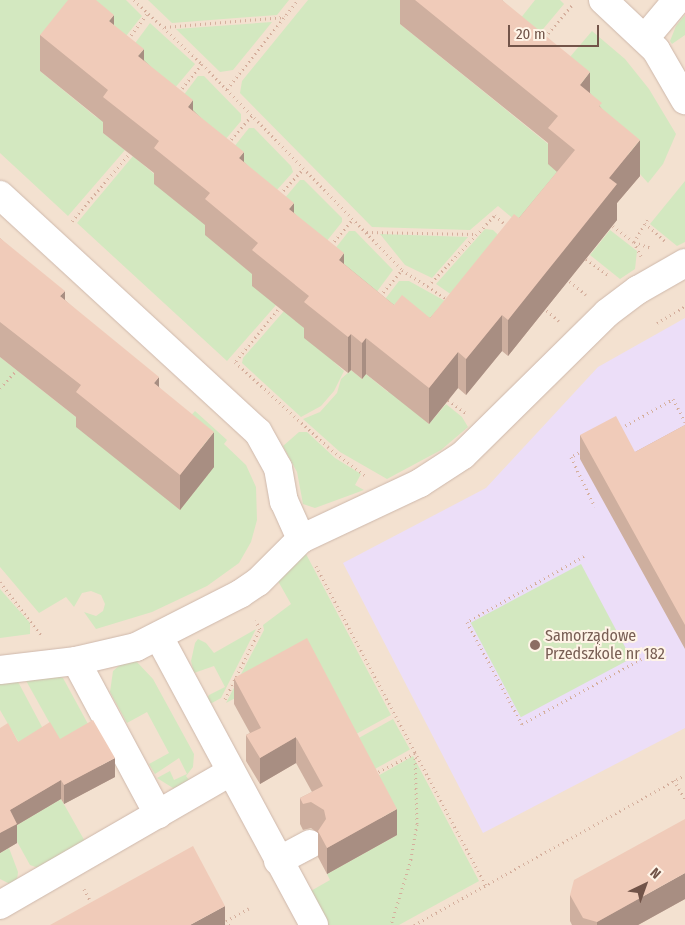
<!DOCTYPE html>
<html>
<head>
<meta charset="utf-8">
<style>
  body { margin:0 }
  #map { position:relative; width:685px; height:925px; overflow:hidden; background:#fcefe1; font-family:"Fira Sans Condensed",sans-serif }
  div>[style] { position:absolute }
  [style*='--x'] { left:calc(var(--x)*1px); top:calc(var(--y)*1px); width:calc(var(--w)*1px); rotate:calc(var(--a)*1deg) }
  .residential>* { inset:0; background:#f3e1d0; transform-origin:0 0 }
  .education>* { inset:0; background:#ecdef8 }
  .green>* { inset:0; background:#d3e8c0; transform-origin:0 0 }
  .path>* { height:3px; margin-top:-1.5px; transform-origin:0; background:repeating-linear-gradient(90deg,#d5af9d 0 1px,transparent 0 5px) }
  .roads { filter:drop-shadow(0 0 1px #ceb8ab) drop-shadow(0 0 1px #ceb8ab) }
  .minor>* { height:28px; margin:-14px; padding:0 14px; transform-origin:14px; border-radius:14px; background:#fff }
  .wall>* { inset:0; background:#ceaf9f }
  .shaded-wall>* { inset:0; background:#a88e82 }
  .building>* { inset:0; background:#f0cbb9 }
  .dots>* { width:14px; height:14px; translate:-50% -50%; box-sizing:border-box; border:2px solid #fff4e7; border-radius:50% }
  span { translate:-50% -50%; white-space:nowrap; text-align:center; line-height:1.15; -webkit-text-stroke:4px #fff4e7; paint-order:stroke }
  .education-label { font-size:16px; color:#785e54 }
  .left { translate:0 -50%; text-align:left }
  .north { position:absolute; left:620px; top:860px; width:50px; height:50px; -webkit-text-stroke:4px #fff4e7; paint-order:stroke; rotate:42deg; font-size:14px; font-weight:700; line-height:20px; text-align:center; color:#725449 }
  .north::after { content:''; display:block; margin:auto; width:18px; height:22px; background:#725449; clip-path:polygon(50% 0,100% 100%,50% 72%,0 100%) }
  .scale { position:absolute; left:508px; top:25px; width:91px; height:22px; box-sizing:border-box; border:2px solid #725449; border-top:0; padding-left:6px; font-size:15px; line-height:18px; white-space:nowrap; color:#725449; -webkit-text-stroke:4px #fff4e7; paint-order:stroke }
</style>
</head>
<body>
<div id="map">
  <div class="residential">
    <i style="left:0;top:0;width:685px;height:925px"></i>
  </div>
  <div class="education">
    <i style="clip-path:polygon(685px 318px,685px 728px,483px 833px,343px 563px,486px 488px,598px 367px)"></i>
  </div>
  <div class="green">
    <i style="clip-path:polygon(0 0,126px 0,142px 16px,114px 51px,40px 71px,96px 117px,112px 122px,103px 133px,125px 150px,68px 216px,0 153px)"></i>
    <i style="clip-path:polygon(148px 0,289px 0,277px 15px,172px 23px)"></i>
    <i style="clip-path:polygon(308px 0,425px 0,400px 24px,558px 152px,569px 181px,534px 236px,498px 206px,470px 230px,372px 227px,240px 93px,242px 81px)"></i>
    <i style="clip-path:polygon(535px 0,560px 0,564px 4px,523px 53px,505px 38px)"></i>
    <i style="clip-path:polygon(685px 15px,685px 35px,672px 44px,670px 41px,676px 26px)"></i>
    <i style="clip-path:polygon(272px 22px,233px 70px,220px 72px,176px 29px)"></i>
    <i style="clip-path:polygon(150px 23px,195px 64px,158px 108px,119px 65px)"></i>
    <i style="clip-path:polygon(592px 31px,625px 59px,649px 89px,676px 134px,663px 164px,648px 183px,553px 77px)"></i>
    <i style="clip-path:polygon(198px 76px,204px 76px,241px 114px,241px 121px,209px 159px,168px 116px)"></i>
    <i style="clip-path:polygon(249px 128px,254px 128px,291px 166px,293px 172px,259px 210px,218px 167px)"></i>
    <i style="clip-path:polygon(133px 156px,201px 214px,234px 259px,248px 270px,251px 267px,276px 305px,227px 361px,77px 223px)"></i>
    <i style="clip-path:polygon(300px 180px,304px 180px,342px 218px,342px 222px,310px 262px,268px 218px)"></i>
    <i style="clip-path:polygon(685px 181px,685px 242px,677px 246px,650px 224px)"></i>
    <i style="clip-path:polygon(485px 229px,493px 230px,514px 250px,468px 306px,436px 284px)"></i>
    <i style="clip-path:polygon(610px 230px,637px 251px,635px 269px,620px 279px,590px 255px)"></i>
    <i style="clip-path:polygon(349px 231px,355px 231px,393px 270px,361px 313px,319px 269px)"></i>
    <i style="clip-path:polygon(380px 234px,468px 237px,432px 278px,405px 265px)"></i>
    <i style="clip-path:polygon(399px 281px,409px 281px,454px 306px,422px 363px,369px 320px)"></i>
    <i style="clip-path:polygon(284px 311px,339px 356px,334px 362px,344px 371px,334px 391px,321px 406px,301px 417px,242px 363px,243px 358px)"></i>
    <i style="clip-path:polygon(0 357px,81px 421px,174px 435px,195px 411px,227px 440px,224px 444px,246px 465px,256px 487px,257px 520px,251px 542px,239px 563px,207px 586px,152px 612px,96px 629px,84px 612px,96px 616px,103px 611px,105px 604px,101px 595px,91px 591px,82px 593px,74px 607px,66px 597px,39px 613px,0 567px)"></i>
    <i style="clip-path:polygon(351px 370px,362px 379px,366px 374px,388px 392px,394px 385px,429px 424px,446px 404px,462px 417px,468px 427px,441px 450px,387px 479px,340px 452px,303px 419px,320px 412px,337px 393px,341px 379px)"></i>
    <i style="clip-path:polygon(299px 432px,307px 432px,335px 458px,361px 474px,355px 485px,364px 490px,315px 508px,303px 504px,297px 472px,283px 446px)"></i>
    <i style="clip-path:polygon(306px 554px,391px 715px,347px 739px,288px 670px,226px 703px,264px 630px,263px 625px,291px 604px,278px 581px)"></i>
    <i style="left:581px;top:564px;width:107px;height:125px;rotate:62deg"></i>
    <i style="clip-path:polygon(0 589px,30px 623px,30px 634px,0 638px)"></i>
    <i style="clip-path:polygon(256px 629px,221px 698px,210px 704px,207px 699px,209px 695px,225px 687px,214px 666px,194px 673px,191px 661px,195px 643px,198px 639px,206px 643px,214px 653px)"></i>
    <i style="clip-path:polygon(136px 661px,153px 679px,194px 754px,193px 767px,186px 776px,192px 784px,173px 788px,157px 778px,170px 771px,174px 780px,187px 774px,179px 758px,155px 774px,149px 764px,169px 753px,147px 712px,127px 723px,110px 692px,113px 671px,120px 665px)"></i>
    <i style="clip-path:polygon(57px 676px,63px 678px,94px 735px,67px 754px,24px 677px)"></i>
    <i style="clip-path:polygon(16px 678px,50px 742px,26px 755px,0 710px,0 680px)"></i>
    <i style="left:393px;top:719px;width:35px;height:50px;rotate:61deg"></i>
    <i style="clip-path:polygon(413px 756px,479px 881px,399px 925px,327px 925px,309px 892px,330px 880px,327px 874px,397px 835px,369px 781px)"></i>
    <i style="clip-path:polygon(61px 799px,87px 845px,44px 870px,30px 865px,10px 829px)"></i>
    <i style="clip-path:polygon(9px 848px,18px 872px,16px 887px,0 879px,0 853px)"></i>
  </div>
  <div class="path">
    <i style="--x:134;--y:0;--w:93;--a:43.3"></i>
    <i style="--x:202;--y:64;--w:287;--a:45.8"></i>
    <i style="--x:402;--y:270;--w:54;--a:32.8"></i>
    <i style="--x:165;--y:27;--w:120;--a:-4.8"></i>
    <i style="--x:545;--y:37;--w:42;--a:-49.8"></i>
    <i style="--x:128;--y:39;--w:34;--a:-53"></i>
    <i style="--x:227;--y:89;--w:114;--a:-51.4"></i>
    <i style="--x:179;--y:92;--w:36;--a:-51"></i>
    <i style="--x:228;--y:143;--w:37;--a:-49"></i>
    <i style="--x:280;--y:194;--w:34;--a:-47"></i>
    <i style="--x:72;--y:221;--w:91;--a:-49.5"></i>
    <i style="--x:645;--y:223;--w:27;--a:42"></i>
    <i style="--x:613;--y:226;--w:26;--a:37"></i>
    <i style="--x:634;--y:242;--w:18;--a:19"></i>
    <i style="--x:367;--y:232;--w:108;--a:1.1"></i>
    <i style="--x:331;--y:245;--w:34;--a:-50"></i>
    <i style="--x:641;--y:256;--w:16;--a:-117"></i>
    <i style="--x:634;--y:242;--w:29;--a:-59"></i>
    <i style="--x:586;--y:259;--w:29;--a:36"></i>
    <i style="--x:566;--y:278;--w:26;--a:40"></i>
    <i style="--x:428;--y:286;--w:98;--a:-46.7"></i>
    <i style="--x:495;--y:215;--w:16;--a:43"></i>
    <i style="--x:380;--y:296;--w:34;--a:-50"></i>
    <i style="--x:281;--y:306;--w:72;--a:129.4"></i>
    <i style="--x:235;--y:362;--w:126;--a:42.4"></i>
    <i style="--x:328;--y:447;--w:48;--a:37.3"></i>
    <i style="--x:543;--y:307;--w:21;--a:41"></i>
    <i style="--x:657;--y:323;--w:33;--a:-31"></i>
    <i style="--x:0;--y:388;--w:25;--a:-47"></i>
    <i style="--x:448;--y:400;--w:22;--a:36"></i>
    <i style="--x:621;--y:428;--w:60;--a:-29.1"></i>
    <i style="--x:673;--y:399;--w:26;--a:62"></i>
    <i style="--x:583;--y:450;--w:14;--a:150"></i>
    <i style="--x:571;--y:457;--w:55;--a:64.4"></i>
    <i style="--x:584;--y:556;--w:134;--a:150.6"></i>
    <i style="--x:467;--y:622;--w:116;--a:61.7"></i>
    <i style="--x:522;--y:724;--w:136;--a:-28.6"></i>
    <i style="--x:316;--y:566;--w:362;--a:62"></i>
    <i style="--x:0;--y:582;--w:67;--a:52.3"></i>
    <i style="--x:225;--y:699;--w:78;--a:-63.4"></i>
    <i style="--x:260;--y:629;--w:10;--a:-119"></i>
    <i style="--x:374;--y:774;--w:46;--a:-27.1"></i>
    <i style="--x:415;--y:753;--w:71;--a:88.4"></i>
    <i style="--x:417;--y:824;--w:36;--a:100"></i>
    <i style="--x:411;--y:859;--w:69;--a:106.9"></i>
    <i style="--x:674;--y:780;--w:22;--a:60"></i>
    <i style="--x:84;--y:889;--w:19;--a:62"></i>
    <i style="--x:229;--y:925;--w:5;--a:-127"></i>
    <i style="--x:226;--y:921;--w:26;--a:-29"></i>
    <i style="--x:414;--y:925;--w:310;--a:-29"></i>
  </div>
  <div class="roads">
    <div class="minor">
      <i style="--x:603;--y:0;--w:73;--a:43.3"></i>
      <i style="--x:656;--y:50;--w:58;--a:59.9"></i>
      <i style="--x:646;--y:37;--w:48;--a:-50"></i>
      <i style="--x:0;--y:195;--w:350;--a:42.6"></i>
      <i style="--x:258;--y:432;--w:41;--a:60.9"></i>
      <i style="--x:278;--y:468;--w:34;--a:80"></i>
      <i style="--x:284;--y:501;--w:42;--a:65.9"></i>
      <i style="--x:159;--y:637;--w:327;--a:61.7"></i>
      <i style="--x:76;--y:661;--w:174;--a:61.8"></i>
      <i style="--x:0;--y:670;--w:77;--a:-6.8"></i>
      <i style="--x:76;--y:661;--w:62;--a:-13.1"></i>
      <i style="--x:136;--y:647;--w:117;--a:-27"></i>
      <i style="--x:240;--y:594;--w:22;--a:-34"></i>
      <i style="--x:258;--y:582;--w:61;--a:-45"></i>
      <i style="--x:301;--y:539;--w:132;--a:-25.2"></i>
      <i style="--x:420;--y:483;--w:51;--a:-33.1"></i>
      <i style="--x:463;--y:455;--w:202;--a:-44.6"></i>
      <i style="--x:607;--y:313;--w:39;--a:-37"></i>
      <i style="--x:638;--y:290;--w:54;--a:-29.9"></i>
      <i style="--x:278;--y:861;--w:36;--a:-28"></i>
      <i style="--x:0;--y:905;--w:266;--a:-30"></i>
    </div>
  </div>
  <div class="wall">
    <i style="clip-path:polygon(400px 0,502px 0,590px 93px,602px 109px,640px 176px,617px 203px,617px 220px,508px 356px,502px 351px,466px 395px,458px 388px,429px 424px,366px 374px,362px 379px,351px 370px,348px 373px,304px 338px,304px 328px,252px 286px,252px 274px,205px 235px,205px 225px,154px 184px,154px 173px,103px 133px,103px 122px,40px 71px,40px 35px,114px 26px,144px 60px,344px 264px,394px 305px,430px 318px,519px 218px,557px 172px,548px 164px,548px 143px,400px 24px)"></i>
    <i style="clip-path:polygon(0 238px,65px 300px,159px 387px,214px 467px,180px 510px,76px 427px,76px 417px,0 357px)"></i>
    <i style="clip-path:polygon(685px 425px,685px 649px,580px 459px,580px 435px,635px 452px)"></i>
    <i style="clip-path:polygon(234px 678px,397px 835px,327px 874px,318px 857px,318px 833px,311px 828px,303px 830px,300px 824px,300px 798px,312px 792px,296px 763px,260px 784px,246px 761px,246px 735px,250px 733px,234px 704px)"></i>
    <i style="clip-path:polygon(0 728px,18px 742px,60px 739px,115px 777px,64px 804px,61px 799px,17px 825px,17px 843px,0 853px)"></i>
    <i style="clip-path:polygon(570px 895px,685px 899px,638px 925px,572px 925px,570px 921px)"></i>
  </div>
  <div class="shaded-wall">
    <i style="clip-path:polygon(114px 15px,114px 51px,109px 21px)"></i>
    <i style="clip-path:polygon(144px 49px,144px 85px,138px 56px)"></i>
    <i style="clip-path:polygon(590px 72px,590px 108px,580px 85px)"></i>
    <i style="clip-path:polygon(193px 100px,193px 136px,188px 107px)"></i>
    <i style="clip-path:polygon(640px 140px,640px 176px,617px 203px,617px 220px,508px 356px,508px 320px,609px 178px)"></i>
    <i style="clip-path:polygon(244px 152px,244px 188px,239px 158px)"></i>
    <i style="clip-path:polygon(294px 203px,294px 238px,289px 209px)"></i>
    <i style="clip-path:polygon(344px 253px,344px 289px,339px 260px)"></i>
    <i style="clip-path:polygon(65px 291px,65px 326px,60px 296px)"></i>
    <i style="clip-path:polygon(502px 315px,502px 351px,466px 395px,466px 359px)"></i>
    <i style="clip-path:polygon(351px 334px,351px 370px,348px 373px,348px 337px)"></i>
    <i style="clip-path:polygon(366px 338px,366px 374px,362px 379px,362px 343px)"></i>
    <i style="clip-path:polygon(458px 352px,458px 388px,429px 424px,429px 388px)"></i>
    <i style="clip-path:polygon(159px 377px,159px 412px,154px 383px)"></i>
    <i style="clip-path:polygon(214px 432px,214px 467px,180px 510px,180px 475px)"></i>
    <i style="clip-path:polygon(296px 737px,296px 763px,260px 784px,260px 758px)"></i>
    <i style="clip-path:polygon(115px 758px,115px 777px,64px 804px,64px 785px)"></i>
    <i style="clip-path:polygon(61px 780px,61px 799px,17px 825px,17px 843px,0 853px,0 833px,10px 810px)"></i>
    <i style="clip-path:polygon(397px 809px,397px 835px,327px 874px,327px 848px)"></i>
    <i style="clip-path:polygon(685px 873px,685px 899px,638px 925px,597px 925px,597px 922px)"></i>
    <i style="clip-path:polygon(225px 906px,225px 925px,190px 925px)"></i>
  </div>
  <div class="building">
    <i style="clip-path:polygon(68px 0,96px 0,114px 15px,109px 21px,144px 49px,138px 56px,193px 100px,188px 107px,244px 152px,239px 158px,294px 203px,289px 209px,344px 253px,339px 260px,394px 305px,402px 295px,430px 318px,514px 214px,519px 218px,575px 150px,548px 128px,558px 116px,415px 0,502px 0,590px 72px,580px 85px,602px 103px,599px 106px,640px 140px,609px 178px,617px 184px,508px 320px,502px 315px,466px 359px,458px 352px,429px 388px,366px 338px,362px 343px,351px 334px,348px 337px,304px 302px,309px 296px,252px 250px,258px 243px,205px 199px,210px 193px,154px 148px,159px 141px,103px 97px,108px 90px,40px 35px)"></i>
    <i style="clip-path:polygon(0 238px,65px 291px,60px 296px,159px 377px,154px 383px,214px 432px,180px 475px,76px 392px,81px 385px,0 322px)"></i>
    <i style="clip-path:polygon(616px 416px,635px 452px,685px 425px,685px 625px,580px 435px)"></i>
    <i style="clip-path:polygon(307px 638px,397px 809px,327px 848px,318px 831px,326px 819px,324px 810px,311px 802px,303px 804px,300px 798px,323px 786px,296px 737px,260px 758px,246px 735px,261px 728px,234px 678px)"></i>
    <i style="clip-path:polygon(93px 720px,115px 758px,64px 785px,61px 780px,10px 810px,17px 824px,0 833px,0 728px,8px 723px,18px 742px,50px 722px,60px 739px)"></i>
    <i style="clip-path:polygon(685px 819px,685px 873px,597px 922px,583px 918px,570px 895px,574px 880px)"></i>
    <i style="clip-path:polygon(193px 846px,225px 906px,190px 925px,50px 925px)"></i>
  </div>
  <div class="dots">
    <i style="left:535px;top:645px;background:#8d6e63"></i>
  </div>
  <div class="education-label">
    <span class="left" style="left:545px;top:645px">Samorządowe<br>Przedszkole nr 182</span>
  </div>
  <div class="north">N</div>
  <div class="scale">20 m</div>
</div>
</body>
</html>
